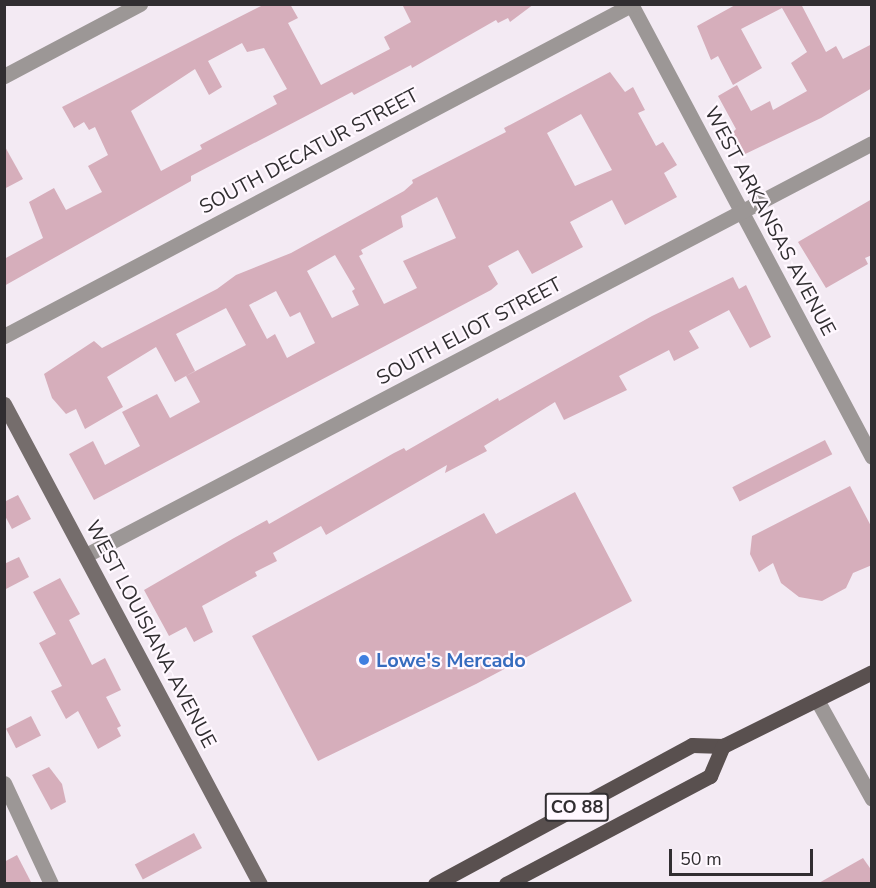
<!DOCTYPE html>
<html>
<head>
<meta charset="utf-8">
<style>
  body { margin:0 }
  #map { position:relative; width:876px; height:888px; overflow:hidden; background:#f3eaf3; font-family:"Nunito Sans",sans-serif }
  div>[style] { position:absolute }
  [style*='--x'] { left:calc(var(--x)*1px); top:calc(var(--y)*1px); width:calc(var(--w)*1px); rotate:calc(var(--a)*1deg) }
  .building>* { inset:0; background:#d6aebb; transform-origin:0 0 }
  .street>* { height:15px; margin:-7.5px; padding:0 7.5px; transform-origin:7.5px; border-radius:7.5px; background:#9c9796 }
  .secondary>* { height:15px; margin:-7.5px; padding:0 7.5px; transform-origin:7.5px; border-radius:7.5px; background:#756d6c }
  .primary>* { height:15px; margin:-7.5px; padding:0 7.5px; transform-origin:7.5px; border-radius:7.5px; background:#59504f }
  .dots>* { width:16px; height:16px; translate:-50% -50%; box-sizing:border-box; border:3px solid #fff8ff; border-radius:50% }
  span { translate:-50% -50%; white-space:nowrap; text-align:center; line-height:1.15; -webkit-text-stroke:4.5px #fff8ff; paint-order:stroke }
  .shield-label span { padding:2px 4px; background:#fff8ff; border:2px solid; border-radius:4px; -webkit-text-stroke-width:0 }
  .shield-label { font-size:18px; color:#312e31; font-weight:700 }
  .street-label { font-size:20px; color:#312e31 }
  .shop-label { font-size:20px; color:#366cbe; font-weight:700 }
  .left { translate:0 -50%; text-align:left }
  .frame { position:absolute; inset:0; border:6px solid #312e31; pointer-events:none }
  .scale { position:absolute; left:669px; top:849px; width:144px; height:27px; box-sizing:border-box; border:3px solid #312e31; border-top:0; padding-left:8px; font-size:18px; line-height:21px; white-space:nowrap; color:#312e31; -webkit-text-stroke:4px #fff8ff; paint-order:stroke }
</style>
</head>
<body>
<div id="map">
  <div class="building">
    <i style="clip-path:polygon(evenodd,265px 4px,290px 4px,298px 18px,288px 23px,321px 85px,390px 49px,384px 37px,411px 22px,402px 4px,534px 4px,510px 22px,508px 18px,498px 23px,496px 20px,412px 68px,411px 65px,354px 95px,352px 92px,191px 176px,191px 181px,4px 286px,4px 259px,43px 238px,29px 202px,54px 188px,66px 210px,102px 192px,88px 166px,108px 155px,95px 127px,89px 130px,84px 122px,74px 128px,62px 107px,265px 4px,242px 43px,247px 52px,264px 48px,287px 89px,273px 96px,277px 104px,200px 145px,202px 149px,161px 171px,131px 111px,195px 69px,209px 95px,222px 87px,208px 61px,242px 43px)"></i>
    <i style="clip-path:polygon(737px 4px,801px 4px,826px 52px,836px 46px,843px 59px,872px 44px,872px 88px,821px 118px,741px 156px,730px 135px,736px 129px,718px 96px,737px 85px,751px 111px,770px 101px,773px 110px,807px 91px,791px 63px,807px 52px,782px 8px,741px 29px,762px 68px,733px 85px,718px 56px,711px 60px,697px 26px)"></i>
    <i style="clip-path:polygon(evenodd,610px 72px,625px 92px,633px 87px,645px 110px,638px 113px,656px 146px,663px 142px,677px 165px,664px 173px,677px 197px,625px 225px,612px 200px,570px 222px,583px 247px,532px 274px,518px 250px,488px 266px,498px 284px,491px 290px,94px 500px,69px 454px,93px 441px,105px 465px,140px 446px,122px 412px,157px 394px,170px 418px,200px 402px,186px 376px,246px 345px,226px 308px,176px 334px,195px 371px,175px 382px,156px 347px,107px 377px,123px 407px,85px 429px,76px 409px,66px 414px,52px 398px,44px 374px,94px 341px,102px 348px,217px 289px,236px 275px,291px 253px,404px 191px,413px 183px,412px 180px,506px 132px,504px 128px,610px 72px,581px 114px,612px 170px,575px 186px,547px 133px,581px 114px,610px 72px,437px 197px,456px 238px,403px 261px,417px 288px,384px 304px,359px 256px,363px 254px,361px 250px,403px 227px,401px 216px,437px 197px,610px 72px,335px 255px,355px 289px,352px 291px,359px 305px,332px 318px,307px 271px,335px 255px,610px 72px,276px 291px,290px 317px,300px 312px,315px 343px,287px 358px,275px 334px,267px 339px,249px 305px,276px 291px)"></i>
    <i style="clip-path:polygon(4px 145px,23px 179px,4px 189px)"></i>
    <i style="clip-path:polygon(872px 199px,872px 255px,865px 258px,868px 264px,826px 288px,798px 242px)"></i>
    <i style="clip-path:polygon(733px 277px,739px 289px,746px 285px,771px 337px,750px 348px,729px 310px,689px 331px,699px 348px,674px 361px,669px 350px,619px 376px,627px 390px,564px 420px,555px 402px,484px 446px,487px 451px,445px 473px,447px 465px,326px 535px,321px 526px,273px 553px,277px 561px,255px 572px,257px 576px,202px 606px,213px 632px,194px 642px,186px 627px,169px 636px,144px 590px,234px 538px,267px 520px,269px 524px,394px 453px,404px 448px,406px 451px,488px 404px,498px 398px,499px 401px,652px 316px)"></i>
    <i style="left:825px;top:440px;width:16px;height:104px;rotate:63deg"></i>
    <i style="clip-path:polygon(850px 486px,872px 528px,872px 565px,853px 573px,846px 588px,822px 601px,799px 597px,781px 583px,773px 563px,759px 572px,750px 554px,752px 536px)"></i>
    <i style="clip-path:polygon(575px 492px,632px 601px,476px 684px,318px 761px,252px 636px,484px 513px,496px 534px)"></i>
    <i style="clip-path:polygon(18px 495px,31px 519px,12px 529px,4px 514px,4px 502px)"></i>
    <i style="clip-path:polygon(19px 557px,29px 577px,4px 590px,4px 564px)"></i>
    <i style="clip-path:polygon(60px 578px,80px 614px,69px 620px,92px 665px,105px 658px,121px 690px,106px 697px,121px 726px,117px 728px,121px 736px,98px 749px,78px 711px,66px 719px,51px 691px,62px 686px,39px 643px,56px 634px,33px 592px)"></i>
    <i style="left:31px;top:716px;width:22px;height:28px;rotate:63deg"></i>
    <i style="clip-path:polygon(49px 767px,62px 784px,66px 802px,51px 810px,32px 775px)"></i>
    <i style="left:194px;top:833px;width:17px;height:67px;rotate:62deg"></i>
    <i style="clip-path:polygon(17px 855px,32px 884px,4px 884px,4px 862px)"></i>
    <i style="clip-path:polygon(863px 858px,872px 871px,872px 884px,817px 884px)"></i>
  </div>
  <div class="street">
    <i style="--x:631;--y:4;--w:513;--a:61.99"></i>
    <i style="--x:4;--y:76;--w:154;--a:-27.9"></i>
    <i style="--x:4;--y:336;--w:711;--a:-27.83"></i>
    <i style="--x:86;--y:555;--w:887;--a:-27.66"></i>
    <i style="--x:817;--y:700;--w:113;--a:60.9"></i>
    <i style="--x:4;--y:783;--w:111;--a:65"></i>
  </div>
  <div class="secondary">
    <i style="--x:4;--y:404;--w:544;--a:61.93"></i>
  </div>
  <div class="primary">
    <i style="--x:435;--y:884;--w:292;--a:-28.4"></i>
    <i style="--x:692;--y:745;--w:31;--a:2"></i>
    <i style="--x:723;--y:746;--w:166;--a:-26.4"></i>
    <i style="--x:506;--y:884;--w:231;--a:-27.9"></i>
    <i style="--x:710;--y:776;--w:33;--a:-67"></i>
  </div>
  <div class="dots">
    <i style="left:364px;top:660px;background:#3f7fe0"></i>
  </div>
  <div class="shield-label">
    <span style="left:577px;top:807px">CO 88</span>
  </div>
  <div class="street-label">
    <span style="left:309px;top:151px;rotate:-28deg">SOUTH DECATUR STREET</span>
    <span style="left:770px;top:221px;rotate:62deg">WEST ARKANSAS AVENUE</span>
    <span style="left:469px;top:331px;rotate:-28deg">SOUTH ELIOT STREET</span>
    <span style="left:151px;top:634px;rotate:62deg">WEST LOUISIANA AVENUE</span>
  </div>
  <div class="shop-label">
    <span class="left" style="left:376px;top:660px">Lowe's Mercado</span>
  </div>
  <div class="frame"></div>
  <div class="scale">50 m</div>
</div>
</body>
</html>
